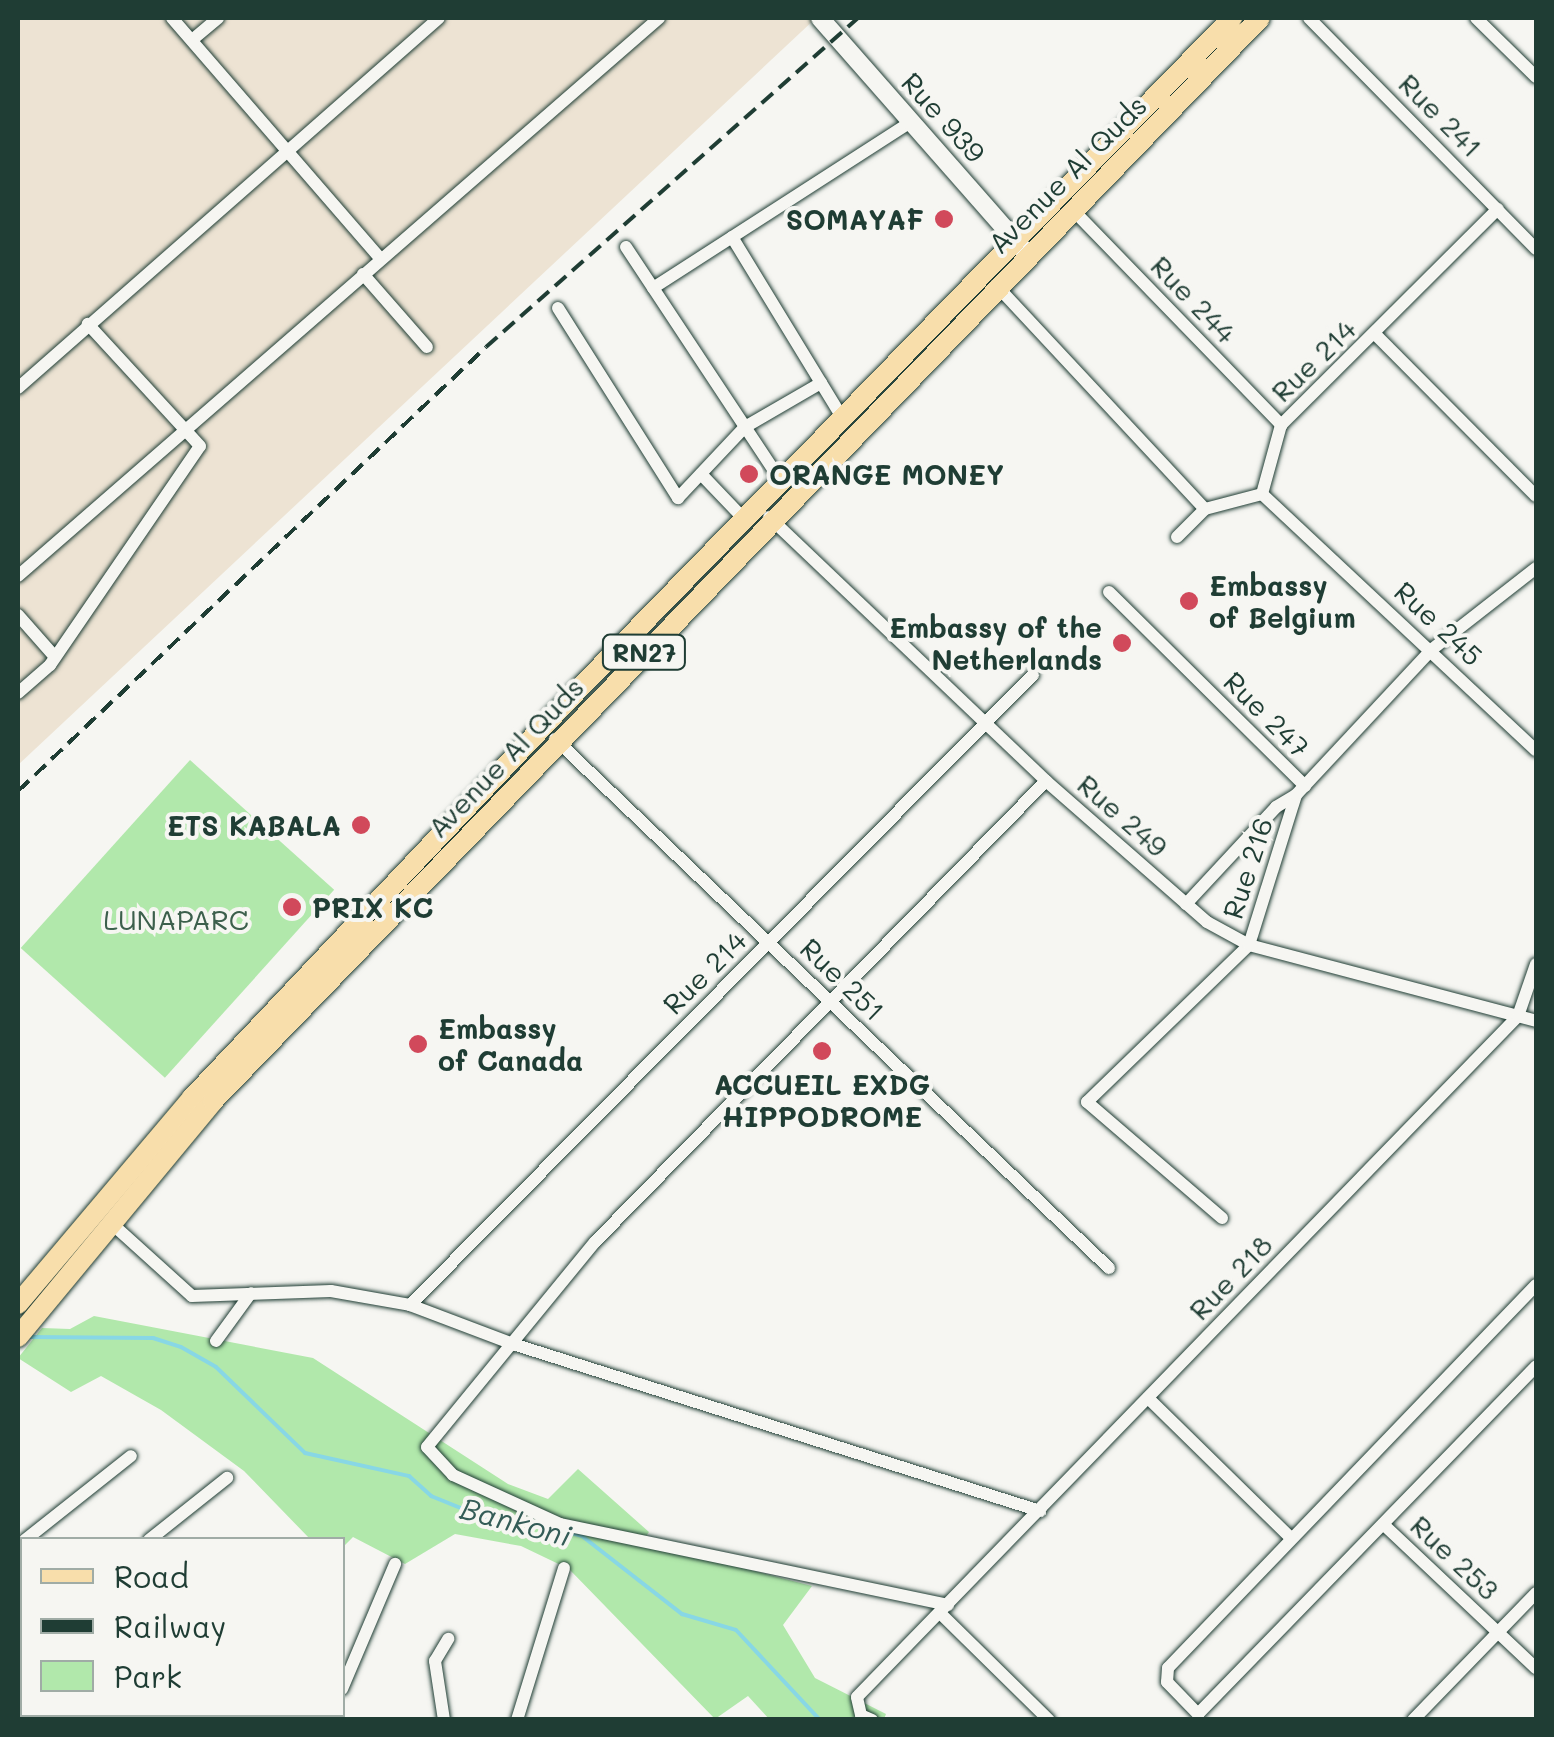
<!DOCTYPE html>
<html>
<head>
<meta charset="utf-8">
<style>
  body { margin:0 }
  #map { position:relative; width:1554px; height:1737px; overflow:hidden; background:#f6f6f2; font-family:Mali,sans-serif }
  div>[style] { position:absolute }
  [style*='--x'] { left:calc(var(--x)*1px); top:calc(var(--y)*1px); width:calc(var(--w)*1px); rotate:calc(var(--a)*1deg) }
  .built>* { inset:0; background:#ede3d3 }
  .green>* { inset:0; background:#b1e8ab; transform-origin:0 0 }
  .stream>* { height:4px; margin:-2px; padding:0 2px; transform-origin:2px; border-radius:2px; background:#88d7e5 }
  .roads { filter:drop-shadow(0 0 2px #1f3d34) drop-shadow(0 0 2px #1f3d34) }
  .minor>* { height:12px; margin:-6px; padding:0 6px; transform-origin:6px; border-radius:6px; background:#f6f6f2 }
  .secondary>* { height:18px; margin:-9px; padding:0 9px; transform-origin:9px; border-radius:9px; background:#f6f6f2 }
  .primary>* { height:20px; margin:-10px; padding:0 10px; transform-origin:10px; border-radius:10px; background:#f8deab }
  .rail>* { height:4px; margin-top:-2px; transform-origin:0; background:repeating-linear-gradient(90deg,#1f3d34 0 15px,transparent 0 23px) }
  .dots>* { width:28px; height:28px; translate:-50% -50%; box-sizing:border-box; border:5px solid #f6f6f2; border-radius:50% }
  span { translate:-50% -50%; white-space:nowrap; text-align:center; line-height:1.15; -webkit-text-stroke:8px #f6f6f2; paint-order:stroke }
  .shield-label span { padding:2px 8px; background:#f6f6f2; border:2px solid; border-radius:8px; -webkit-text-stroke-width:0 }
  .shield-label { font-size:25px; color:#1f3d34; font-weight:700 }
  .street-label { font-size:28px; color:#1f3d34 }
  .poi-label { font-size:28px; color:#1f3d34; font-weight:700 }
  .right { translate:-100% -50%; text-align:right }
  .left { translate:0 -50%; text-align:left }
  .park-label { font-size:28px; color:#3c5f4c }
  .water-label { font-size:30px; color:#345c57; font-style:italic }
  .frame { position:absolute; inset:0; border:20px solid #1f3d34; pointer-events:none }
  .legend { position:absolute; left:20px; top:1537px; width:325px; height:180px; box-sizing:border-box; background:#f6f6f2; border:2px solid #a0aca6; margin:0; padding:12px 18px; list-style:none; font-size:30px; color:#1f3d34 }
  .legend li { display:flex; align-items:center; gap:20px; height:50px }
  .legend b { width:50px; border:2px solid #a0aca6 }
</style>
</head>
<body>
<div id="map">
  <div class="built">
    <i style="clip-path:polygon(18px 18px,816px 18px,18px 765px)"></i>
  </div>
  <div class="green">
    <i style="left:190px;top:760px;width:194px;height:253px;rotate:42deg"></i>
    <i style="clip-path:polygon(94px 1316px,313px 1358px,508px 1484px,548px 1499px,578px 1469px,649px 1532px,642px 1542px,812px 1586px,783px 1625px,815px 1678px,886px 1714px,884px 1719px,769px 1719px,748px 1696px,715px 1719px,569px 1569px,521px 1546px,455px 1534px,405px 1564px,353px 1537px,343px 1547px,342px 1540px,310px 1539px,244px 1471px,161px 1410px,101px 1376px,71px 1392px,18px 1358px,42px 1328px,70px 1329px)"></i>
  </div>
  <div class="stream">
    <i style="--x:28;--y:1337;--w:125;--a:0.5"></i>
    <i style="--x:153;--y:1338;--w:29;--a:18"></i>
    <i style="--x:181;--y:1347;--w:40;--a:29.7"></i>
    <i style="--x:216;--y:1367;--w:124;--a:44"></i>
    <i style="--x:305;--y:1453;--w:107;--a:12.5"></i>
    <i style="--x:409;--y:1476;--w:30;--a:42"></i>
    <i style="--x:431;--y:1496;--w:67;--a:22"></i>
    <i style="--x:493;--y:1521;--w:63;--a:6.3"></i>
    <i style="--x:565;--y:1531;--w:18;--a:16"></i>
    <i style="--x:582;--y:1536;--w:127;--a:38"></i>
    <i style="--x:682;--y:1614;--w:56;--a:16.5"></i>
    <i style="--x:736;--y:1630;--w:123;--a:47"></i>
  </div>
  <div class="roads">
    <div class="minor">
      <i style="--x:172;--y:18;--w:319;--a:49.1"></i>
      <i style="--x:1309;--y:18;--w:324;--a:45.5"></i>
      <i style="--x:1476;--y:18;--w:84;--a:44.5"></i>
      <i style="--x:192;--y:40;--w:34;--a:-40"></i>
      <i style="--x:1072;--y:209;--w:301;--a:45.9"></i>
      <i style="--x:732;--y:237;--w:211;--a:58.6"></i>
      <i style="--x:626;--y:247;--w:281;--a:56.5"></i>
      <i style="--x:363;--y:274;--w:97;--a:48.8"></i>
      <i style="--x:996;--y:285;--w:306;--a:47"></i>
      <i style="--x:653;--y:288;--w:307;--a:-32.8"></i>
      <i style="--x:558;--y:308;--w:225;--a:57.7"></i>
      <i style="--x:678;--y:498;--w:98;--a:-46.7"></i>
      <i style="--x:745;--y:427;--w:88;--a:-30.1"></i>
      <i style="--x:1375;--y:334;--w:228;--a:45.2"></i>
      <i style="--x:18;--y:388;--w:560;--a:-41.31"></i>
      <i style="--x:701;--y:474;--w:62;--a:46.3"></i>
      <i style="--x:1262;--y:494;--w:375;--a:43.1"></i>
      <i style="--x:769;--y:517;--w:383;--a:43.6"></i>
      <i style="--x:1046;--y:781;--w:214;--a:41.2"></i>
      <i style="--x:1207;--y:922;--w:48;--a:28.7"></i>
      <i style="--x:1249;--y:945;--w:297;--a:14.8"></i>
      <i style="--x:1177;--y:537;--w:40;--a:-45"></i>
      <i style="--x:1205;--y:509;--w:59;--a:-14.7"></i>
      <i style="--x:1262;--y:494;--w:72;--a:-74.6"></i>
      <i style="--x:1281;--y:425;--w:306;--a:-44.9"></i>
      <i style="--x:18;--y:576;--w:850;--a:-41.04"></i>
      <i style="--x:1109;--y:592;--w:276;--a:44.7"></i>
      <i style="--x:18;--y:615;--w:56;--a:48.6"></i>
      <i style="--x:18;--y:693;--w:43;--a:-41.2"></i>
      <i style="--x:50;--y:665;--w:265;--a:-55.6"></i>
      <i style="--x:200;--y:446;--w:166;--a:-132.6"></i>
      <i style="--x:555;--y:739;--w:766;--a:43.68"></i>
      <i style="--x:1186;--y:904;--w:132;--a:-47.1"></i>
      <i style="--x:1276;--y:807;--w:23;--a:-31"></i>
      <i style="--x:1222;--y:1218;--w:178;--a:-139.3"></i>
      <i style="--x:1087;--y:1102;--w:226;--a:-44.1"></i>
      <i style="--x:1249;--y:945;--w:157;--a:-72.6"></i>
      <i style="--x:1296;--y:795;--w:198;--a:-47"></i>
      <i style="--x:1431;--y:650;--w:133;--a:-38"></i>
      <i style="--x:110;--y:1222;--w:110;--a:42.1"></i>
      <i style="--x:192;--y:1296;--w:139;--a:-2.1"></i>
      <i style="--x:331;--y:1291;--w:80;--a:10"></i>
      <i style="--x:410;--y:1305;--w:113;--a:20.7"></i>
      <i style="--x:516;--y:1345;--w:550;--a:17.58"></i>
      <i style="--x:1536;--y:1285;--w:531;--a:133.86"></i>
      <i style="--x:1168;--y:1668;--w:14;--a:94"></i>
      <i style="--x:1167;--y:1682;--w:45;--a:45.9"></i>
      <i style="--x:1198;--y:1714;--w:485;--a:-45.8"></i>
      <i style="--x:410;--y:1305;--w:886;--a:-45.32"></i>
      <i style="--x:216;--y:1341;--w:59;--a:-53.9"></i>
      <i style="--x:1148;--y:1398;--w:200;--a:44.4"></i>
      <i style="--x:1383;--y:1524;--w:210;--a:43.3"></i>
      <i style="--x:25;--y:1540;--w:135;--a:-38.4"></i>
      <i style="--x:149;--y:1540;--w:100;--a:-38.5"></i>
      <i style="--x:948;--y:1605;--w:396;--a:-168.2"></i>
      <i style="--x:560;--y:1524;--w:118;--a:-155.4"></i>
      <i style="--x:453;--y:1475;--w:38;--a:-133"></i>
      <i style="--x:427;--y:1447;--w:265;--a:-50.7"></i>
      <i style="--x:595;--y:1242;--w:645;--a:-45.63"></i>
      <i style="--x:940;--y:1613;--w:153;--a:44.5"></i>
      <i style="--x:18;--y:1644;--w:6;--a:-45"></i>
      <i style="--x:342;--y:1689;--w:136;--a:-67"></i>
      <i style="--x:113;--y:1720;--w:8;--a:-45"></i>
      <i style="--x:330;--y:1720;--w:6;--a:-72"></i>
      <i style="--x:444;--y:1720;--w:60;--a:-98.7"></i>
      <i style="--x:435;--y:1661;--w:26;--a:-59"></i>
      <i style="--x:517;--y:1720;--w:159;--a:-72.8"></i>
      <i style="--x:872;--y:1720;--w:12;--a:-156"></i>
      <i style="--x:861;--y:1715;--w:18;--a:-103"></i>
      <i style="--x:857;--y:1697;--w:949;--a:-45.85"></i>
      <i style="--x:1518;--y:1016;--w:55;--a:-70.9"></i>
      <i style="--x:1413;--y:1720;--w:177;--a:-45.9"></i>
    </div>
    <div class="secondary">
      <i style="--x:820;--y:18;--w:309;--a:48.7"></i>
      <i style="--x:24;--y:1714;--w:16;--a:22"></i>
    </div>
    <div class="primary">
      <i style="--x:18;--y:1304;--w:270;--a:-49.8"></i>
      <i style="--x:192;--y:1098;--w:552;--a:-46.62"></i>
      <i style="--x:571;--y:697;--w:948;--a:-45.77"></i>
      <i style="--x:18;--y:1337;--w:306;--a:-50.4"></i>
      <i style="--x:213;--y:1101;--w:1506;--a:-45.97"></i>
    </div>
  </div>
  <div class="rail">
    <i style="--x:18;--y:791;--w:645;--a:-43.49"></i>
    <i style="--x:486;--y:347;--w:497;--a:-41.5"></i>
  </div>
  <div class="dots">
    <i style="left:944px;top:219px;background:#d1495b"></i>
    <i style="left:749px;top:474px;background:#d1495b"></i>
    <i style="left:1189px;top:601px;background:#d1495b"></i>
    <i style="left:1122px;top:643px;background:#d1495b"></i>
    <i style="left:361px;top:825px;background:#d1495b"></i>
    <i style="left:292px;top:907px;background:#d1495b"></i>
    <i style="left:418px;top:1044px;background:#d1495b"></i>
    <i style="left:822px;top:1051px;background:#d1495b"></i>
  </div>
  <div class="shield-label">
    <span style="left:644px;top:652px">RN27</span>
  </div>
  <div class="street-label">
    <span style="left:1441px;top:115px;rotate:45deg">Rue 241</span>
    <span style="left:944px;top:117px;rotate:48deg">Rue 939</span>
    <span style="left:1067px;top:174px;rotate:-45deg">Avenue Al Quds</span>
    <span style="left:1194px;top:299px;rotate:46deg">Rue 244</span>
    <span style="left:1313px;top:360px;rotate:-44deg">Rue 214</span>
    <span style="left:1439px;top:623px;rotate:43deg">Rue 245</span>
    <span style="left:1267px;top:714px;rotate:45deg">Rue 247</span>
    <span style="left:505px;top:757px;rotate:-46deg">Avenue Al Quds</span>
    <span style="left:1123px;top:815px;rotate:41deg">Rue 249</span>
    <span style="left:1247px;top:868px;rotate:-72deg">Rue 216</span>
    <span style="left:704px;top:972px;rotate:-45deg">Rue 214</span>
    <span style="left:843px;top:979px;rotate:44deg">Rue 251</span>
    <span style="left:1230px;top:1277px;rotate:-46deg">Rue 218</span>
    <span style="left:1455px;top:1557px;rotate:43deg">Rue 253</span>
  </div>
  <div class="poi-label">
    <span class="right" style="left:924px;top:219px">SOMAYAF</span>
    <span class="left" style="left:769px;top:474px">ORANGE MONEY</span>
    <span class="left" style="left:1209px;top:601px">Embassy<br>of Belgium</span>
    <span class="right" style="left:1102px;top:643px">Embassy of the<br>Netherlands</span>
    <span class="right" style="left:341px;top:825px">ETS KABALA</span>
    <span class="left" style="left:312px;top:907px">PRIX KC</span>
    <span class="left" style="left:438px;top:1044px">Embassy<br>of Canada</span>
    <span style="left:822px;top:1100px">ACCUEIL EXDG<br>HIPPODROME</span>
  </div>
  <div class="park-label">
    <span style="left:176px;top:919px">LUNAPARC</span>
  </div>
  <div class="water-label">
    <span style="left:516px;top:1521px;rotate:15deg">Bankoni</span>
  </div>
  <div class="frame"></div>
  <ul class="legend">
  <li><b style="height:12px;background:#f8deab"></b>Road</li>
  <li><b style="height:12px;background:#1f3d34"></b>Railway</li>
  <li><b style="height:28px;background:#b1e8ab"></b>Park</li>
  </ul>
</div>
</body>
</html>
